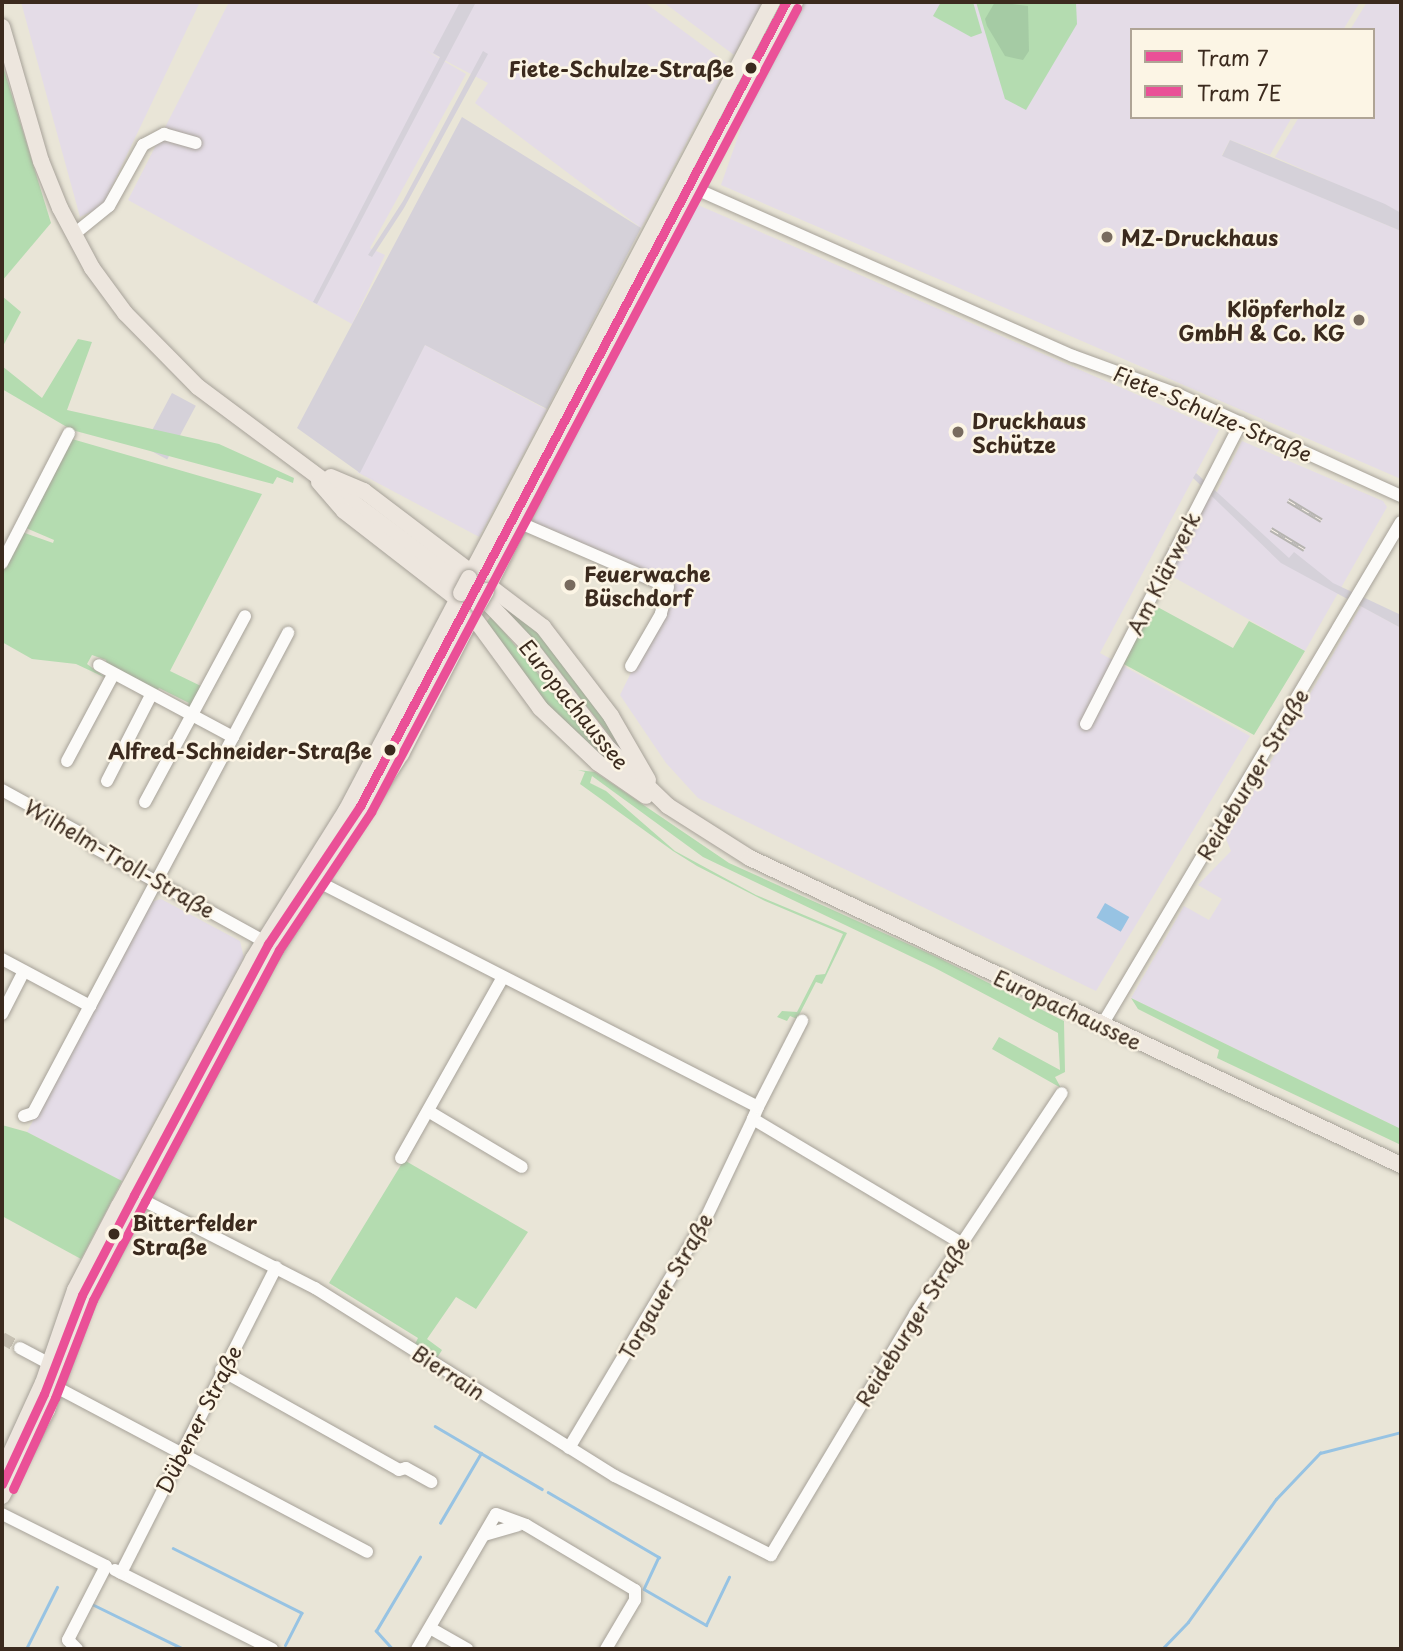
<!DOCTYPE html>
<html>
<head>
<meta charset="utf-8">
<style>
  body { margin:0 }
  #map { position:relative; width:1403px; height:1651px; overflow:hidden; background:#e9e5d7; font-family:"Playpen Sans",sans-serif }
  div>[style] { position:absolute }
  [style*='--x'] { left:calc(var(--x)*1px); top:calc(var(--y)*1px); width:calc(var(--w)*1px); rotate:calc(var(--a)*1deg) }
  .built>* { inset:0; background:#e4dce7; transform-origin:0 0 }
  .industrial>* { inset:0; background:#d5d1d9; transform-origin:0 0 }
  .green>* { inset:0; background:#b4dcb0 }
  .forest>* { inset:0; background:#a5cba4 }
  .water>* { inset:0; background:#97c3e3; transform-origin:0 0 }
  .stream>* { height:2.5px; margin:-1.25px; padding:0 1.25px; transform-origin:1.25px; border-radius:1.25px; background:#97c3e3 }
  .minor-tunnel>* { height:12px; margin-top:-6px; transform-origin:0; background:repeating-linear-gradient(90deg,#c6c0b2 0 12px,transparent 0 18px) }
  .roads { filter:drop-shadow(0 0 2px #a7a299) drop-shadow(0 0 2px #a7a299) }
  .minor>* { height:12px; margin:-6px; padding:0 6px; transform-origin:6px; border-radius:6px; background:#fcfbf9 }
  .major>* { height:16px; margin:-8px; padding:0 8px; transform-origin:8px; border-radius:8px; background:#ede6de }
  .rail>* { height:5px; margin-top:-2.5px; transform-origin:0; background:repeating-linear-gradient(90deg,#fcf5e5 0 8px,#b6b4b0 0 16px); box-sizing:border-box; border-block:2px solid #b6b4b0 }
  .bridges { filter:drop-shadow(0 0 2px #a7a299) drop-shadow(0 0 2px #a7a299) }
  .major-bridge>* { height:16px; margin:-8px; padding:0 8px; transform-origin:8px; border-radius:8px; background:#ede6de }
  .tram-1>* { height:9px; margin:-4.5px; padding:0 4.5px; transform-origin:4.5px; border-radius:4.5px; background:#ea5097 }
  .tram-2>* { height:9px; margin:-4.5px; padding:0 4.5px; transform-origin:4.5px; border-radius:4.5px; background:#ea5097 }
  .dots>* { width:19px; height:19px; translate:-50% -50%; box-sizing:border-box; border:4px solid #fcf5e5; border-radius:50% }
  span { translate:-50% -50%; white-space:nowrap; text-align:center; line-height:1.15; -webkit-text-stroke:5px #fcf5e5; paint-order:stroke }
  .stop-label { font-size:21px; color:#3b2a1e; font-weight:700 }
  .right { translate:-100% -50%; text-align:right }
  .left { translate:0 -50%; text-align:left }
  .poi-label { font-size:21px; color:#3b2a1e; font-weight:700 }
  .street-label { font-size:21px; color:#3b2a1e }
  .frame { position:absolute; inset:0; border:4px solid #3b2a1e; pointer-events:none }
  .legend { position:absolute; left:1130px; top:28px; width:245px; height:91px; box-sizing:border-box; background:#fcf5e5; border:2px solid #afa495; margin:0; padding:9px 12px; list-style:none; font-size:21px; color:#3b2a1e }
  .legend li { display:flex; align-items:center; gap:14px; height:35px }
  .legend b { width:35px; border:2px solid #afa495 }
</style>
</head>
<body>
<div id="map">
  <div class="built">
    <i style="clip-path:polygon(21px 2px,200px 2px,102px 207px,80px 217px)"></i>
    <i style="clip-path:polygon(229px 2px,644px 2px,728px 64px,641px 228px,475px 103px,488px 83px,425px 50px,466px 74px,370px 248px,385px 255px,352px 324px,128px 200px)"></i>
    <i style="clip-path:polygon(663px 2px,763px 2px,734px 55px)"></i>
    <i style="clip-path:polygon(804px 2px,1360px 2px,1343px 30px,1132px 30px,1132px 117px,1292px 117px,1270px 155px,1230px 140px,1222px 155px,1401px 231px,1401px 479px,721px 185px,748px 108px)"></i>
    <i style="clip-path:polygon(1367px 2px,1401px 2px,1401px 213px,1275px 157px,1299px 117px,1373px 117px,1373px 30px,1350px 30px)"></i>
    <i style="clip-path:polygon(698px 205px,1219px 430px,1100px 653px,1250px 736px,1096px 991px,698px 798px,666px 763px,620px 695px,672px 589px,529px 527px,676px 238px)"></i>
    <i style="left:425px;top:345px;width:138px;height:144px;rotate:28deg"></i>
    <i style="clip-path:polygon(1242px 441px,1383px 501px,1387px 507px,1305px 651px,1168px 574px,1206px 495px,1216px 494px)"></i>
    <i style="clip-path:polygon(1361px 606px,1401px 628px,1401px 1129px,1131px 998px,1184px 906px,1209px 920px,1222px 899px,1198px 885px,1231px 851px,1226px 839px)"></i>
    <i style="clip-path:polygon(161px 899px,240px 941px,244px 958px,122px 1181px,27px 1132px,151px 902px)"></i>
  </div>
  <div class="industrial">
    <i style="clip-path:polygon(460px 2px,476px 2px,317px 304px,313px 302px,440px 57px,433px 53px)"></i>
    <i style="clip-path:polygon(483px 51px,488px 54px,404px 208px,372px 257px,368px 255px,403px 201px)"></i>
    <i style="clip-path:polygon(462px 117px,641px 228px,547px 409px,425px 345px,360px 473px,297px 428px)"></i>
    <i style="clip-path:polygon(1230px 140px,1385px 204px,1401px 213px,1401px 231px,1222px 156px)"></i>
    <i style="left:172px;top:393px;width:27px;height:61px;rotate:28deg"></i>
    <i style="clip-path:polygon(1196px 473px,1289px 558px,1294px 552px,1333px 583px,1401px 615px,1401px 628px,1281px 563px,1193px 478px)"></i>
  </div>
  <div class="green">
    <i style="clip-path:polygon(941px 2px,973px 2px,982px 33px,971px 37px,933px 16px)"></i>
    <i style="clip-path:polygon(976px 2px,1076px 3px,1077px 24px,1026px 110px,1005px 99px)"></i>
    <i style="clip-path:polygon(2px 63px,51px 223px,2px 281px)"></i>
    <i style="clip-path:polygon(2px 296px,21px 312px,2px 348px)"></i>
    <i style="clip-path:polygon(78px 339px,92px 342px,67px 410px,219px 444px,294px 478px,293px 483px,277px 477px,273px 484px,72px 430px,2px 389px,2px 366px,42px 398px)"></i>
    <i style="clip-path:polygon(72px 439px,262px 494px,170px 671px,205px 688px,193px 710px,186px 709px,189px 703px,159px 688px,155px 693px,107px 669px,106px 660px,92px 655px,87px 664px,106px 678px,76px 664px,32px 659px,2px 642px,2px 570px,22px 532px,53px 543px,54px 540px,26px 528px)"></i>
    <i style="clip-path:polygon(492px 597px,558px 648px,640px 774px,539px 645px)"></i>
    <i style="clip-path:polygon(1152px 604px,1233px 648px,1249px 621px,1305px 651px,1254px 735px,1120px 662px)"></i>
    <i style="clip-path:polygon(491px 616px,580px 725px,638px 787px,561px 725px,484px 625px)"></i>
    <i style="clip-path:polygon(578px 770px,595px 772px,729px 863px,937px 957px,1064px 1021px,1065px 1072px,1055px 1077px,1061px 1088px,992px 1049px,999px 1037px,1060px 1070px,1058px 1033px,935px 968px,703px 857px,592px 776px,590px 783px,606px 791px,675px 851px,756px 895px,847px 933px,822px 984px,816px 982px,797px 1019px,790px 1016px,787px 1021px,777px 1017px,782px 1011px,797px 1012px,816px 975px,825px 974px,843px 934px,765px 901px,697px 866px,673px 851px,580px 784px,585px 772px)"></i>
    <i style="clip-path:polygon(1131px 998px,1401px 1129px,1401px 1145px,1217px 1058px,1219px 1050px,1138px 1009px)"></i>
    <i style="clip-path:polygon(2px 1125px,27px 1132px,122px 1181px,81px 1259px,2px 1216px)"></i>
    <i style="clip-path:polygon(404px 1160px,528px 1232px,476px 1309px,456px 1297px,427px 1339px,442px 1350px,437px 1358px,415px 1344px,418px 1338px,329px 1283px)"></i>
  </div>
  <div class="forest">
    <i style="clip-path:polygon(995px 2px,1028px 6px,1029px 51px,1023px 60px,1005px 56px,987px 26px,985px 19px)"></i>
  </div>
  <div class="water">
    <i style="left:1105px;top:903px;width:28px;height:17px;rotate:30deg"></i>
  </div>
  <div class="stream">
    <i style="--x:435;--y:1426;--w:124;--a:30.5"></i>
    <i style="--x:548;--y:1492;--w:129;--a:30.4"></i>
    <i style="--x:659;--y:1557;--w:35;--a:115"></i>
    <i style="--x:644;--y:1589;--w:72;--a:30.1"></i>
    <i style="--x:706;--y:1625;--w:53;--a:-64.4"></i>
    <i style="--x:440;--y:1523;--w:81;--a:-59.6"></i>
    <i style="--x:173;--y:1548;--w:144;--a:26.7"></i>
    <i style="--x:302;--y:1613;--w:36;--a:117"></i>
    <i style="--x:92;--y:1604;--w:102;--a:26.1"></i>
    <i style="--x:26;--y:1649;--w:69;--a:-63.4"></i>
    <i style="--x:392;--y:1649;--w:24;--a:-132"></i>
    <i style="--x:376;--y:1631;--w:86;--a:-59.3"></i>
    <i style="--x:704;--y:1649;--w:2;--a:0"></i>
    <i style="--x:1162;--y:1649;--w:37;--a:-46"></i>
    <i style="--x:1188;--y:1622;--w:151;--a:-54.4"></i>
    <i style="--x:1276;--y:1499;--w:64;--a:-46.3"></i>
    <i style="--x:1320;--y:1453;--w:84;--a:-14.5"></i>
  </div>
  <div class="minor-tunnel">
    <i style="--x:2;--y:1338;--w:21;--a:29"></i>
  </div>
  <div class="roads">
    <div class="minor">
      <i style="--x:687;--y:185;--w:422;--a:23.9"></i>
      <i style="--x:1073;--y:356;--w:111;--a:20.1"></i>
      <i style="--x:1177;--y:394;--w:246;--a:24.5"></i>
      <i style="--x:73;--y:235;--w:46;--a:-38.9"></i>
      <i style="--x:109;--y:206;--w:70;--a:-60.9"></i>
      <i style="--x:143;--y:145;--w:24;--a:-28"></i>
      <i style="--x:164;--y:134;--w:33;--a:16"></i>
      <i style="--x:518;--y:522;--w:163;--a:23.4"></i>
      <i style="--x:668;--y:587;--w:28;--a:105"></i>
      <i style="--x:661;--y:614;--w:60;--a:120"></i>
      <i style="--x:2;--y:563;--w:146;--a:-62.7"></i>
      <i style="--x:1086;--y:724;--w:339;--a:-62.8"></i>
      <i style="--x:233;--y:737;--w:118;--a:-62.1"></i>
      <i style="--x:67;--y:761;--w:98;--a:-61.9"></i>
      <i style="--x:107;--y:781;--w:97;--a:-62.9"></i>
      <i style="--x:2;--y:790;--w:87;--a:28.9"></i>
      <i style="--x:78;--y:832;--w:23;--a:43"></i>
      <i style="--x:95;--y:848;--w:201;--a:28.9"></i>
      <i style="--x:145;--y:802;--w:211;--a:-61.7"></i>
      <i style="--x:311;--y:878;--w:502;--a:27.13"></i>
      <i style="--x:758;--y:1107;--w:13;--a:113"></i>
      <i style="--x:753;--y:1119;--w:242;--a:30.8"></i>
      <i style="--x:2;--y:959;--w:100;--a:28.1"></i>
      <i style="--x:90;--y:1006;--w:305;--a:-62"></i>
      <i style="--x:233;--y:737;--w:152;--a:-151.8"></i>
      <i style="--x:2;--y:1014;--w:48;--a:-62.9"></i>
      <i style="--x:1102;--y:1025;--w:585;--a:-59.27"></i>
      <i style="--x:758;--y:1107;--w:97;--a:-62.9"></i>
      <i style="--x:428;--y:1111;--w:109;--a:30.8"></i>
      <i style="--x:24;--y:1116;--w:9;--a:-18"></i>
      <i style="--x:33;--y:1113;--w:121;--a:-62"></i>
      <i style="--x:401;--y:1158;--w:206;--a:-60.6"></i>
      <i style="--x:135;--y:1196;--w:202;--a:27.1"></i>
      <i style="--x:315;--y:1288;--w:354;--a:32.1"></i>
      <i style="--x:615;--y:1476;--w:175;--a:26.9"></i>
      <i style="--x:771;--y:1555;--w:281;--a:-59.1"></i>
      <i style="--x:915;--y:1314;--w:265;--a:-56.4"></i>
      <i style="--x:20;--y:1348;--w:40;--a:28"></i>
      <i style="--x:221;--y:1370;--w:204;--a:29.3"></i>
      <i style="--x:399;--y:1470;--w:7;--a:-16"></i>
      <i style="--x:406;--y:1468;--w:29;--a:29"></i>
      <i style="--x:56;--y:1387;--w:352;--a:27.9"></i>
      <i style="--x:569;--y:1448;--w:268;--a:-59.2"></i>
      <i style="--x:706;--y:1218;--w:110;--a:-64.6"></i>
      <i style="--x:2;--y:1514;--w:116;--a:26.6"></i>
      <i style="--x:106;--y:1566;--w:83;--a:117.2"></i>
      <i style="--x:68;--y:1640;--w:13;--a:45"></i>
      <i style="--x:484;--y:1535;--w:35;--a:-16"></i>
      <i style="--x:115;--y:1570;--w:176;--a:26.7"></i>
      <i style="--x:121;--y:1573;--w:343;--a:-63.1"></i>
      <i style="--x:430;--y:1628;--w:43;--a:29.6"></i>
      <i style="--x:417;--y:1649;--w:156;--a:-59.7"></i>
      <i style="--x:496;--y:1514;--w:32;--a:20"></i>
      <i style="--x:526;--y:1525;--w:127;--a:30.8"></i>
      <i style="--x:635;--y:1590;--w:10;--a:90"></i>
      <i style="--x:635;--y:1600;--w:57;--a:120.6"></i>
    </div>
    <div class="major">
      <i style="--x:2;--y:27;--w:140;--a:73.8"></i>
      <i style="--x:41;--y:161;--w:51;--a:68"></i>
      <i style="--x:60;--y:208;--w:68;--a:61.9"></i>
      <i style="--x:92;--y:268;--w:56;--a:53.7"></i>
      <i style="--x:125;--y:313;--w:104;--a:45.4"></i>
      <i style="--x:198;--y:387;--w:364;--a:36.7"></i>
      <i style="--x:490;--y:605;--w:58;--a:46.4"></i>
      <i style="--x:530;--y:647;--w:128;--a:52.3"></i>
      <i style="--x:608;--y:748;--w:83;--a:44"></i>
      <i style="--x:668;--y:806;--w:97;--a:32.4"></i>
      <i style="--x:750;--y:858;--w:720;--a:25.25"></i>
      <i style="--x:331;--y:477;--w:36;--a:23"></i>
      <i style="--x:364;--y:491;--w:225;--a:37.2"></i>
      <i style="--x:543;--y:627;--w:112;--a:52.6"></i>
      <i style="--x:611;--y:716;--w:74;--a:60"></i>
      <i style="--x:319;--y:482;--w:38;--a:49"></i>
      <i style="--x:344;--y:511;--w:152;--a:37.8"></i>
      <i style="--x:464;--y:604;--w:129;--a:53.8"></i>
      <i style="--x:540;--y:708;--w:80;--a:43.5"></i>
      <i style="--x:598;--y:763;--w:58;--a:34.5"></i>
      <i style="--x:469;--y:578;--w:651;--a:-62.25"></i>
      <i style="--x:486;--y:591;--w:340;--a:-63.3"></i>
      <i style="--x:639;--y:287;--w:325;--a:-61.3"></i>
      <i style="--x:2;--y:1472;--w:98;--a:-65.3"></i>
      <i style="--x:43;--y:1383;--w:98;--a:-71"></i>
      <i style="--x:75;--y:1290;--w:95;--a:-62.4"></i>
      <i style="--x:119;--y:1206;--w:281;--a:-61.5"></i>
      <i style="--x:253;--y:959;--w:175;--a:-57.9"></i>
      <i style="--x:346;--y:811;--w:246;--a:-62.2"></i>
      <i style="--x:2;--y:1496;--w:97;--a:-62.4"></i>
      <i style="--x:47;--y:1410;--w:114;--a:-70"></i>
      <i style="--x:86;--y:1303;--w:384;--a:-62"></i>
      <i style="--x:266;--y:964;--w:250;--a:-57.3"></i>
      <i style="--x:401;--y:754;--w:168;--a:-62.7"></i>
    </div>
  </div>
  <div class="rail">
    <i style="--x:1288;--y:500;--w:39;--a:31"></i>
    <i style="--x:1271;--y:529;--w:39;--a:31"></i>
  </div>
  <div class="bridges">
    <div class="major-bridge">
      <i style="--x:461;--y:593;--w:17;--a:-62"></i>
      <i style="--x:478;--y:605;--w:16;--a:-60"></i>
    </div>
  </div>
  <div class="tram-1">
    <i style="--x:2;--y:1484;--w:99;--a:-65"></i>
    <i style="--x:44;--y:1394;--w:106;--a:-69"></i>
    <i style="--x:82;--y:1295;--w:113;--a:-62.5"></i>
    <i style="--x:134;--y:1195;--w:285;--a:-61.9"></i>
    <i style="--x:268;--y:944;--w:166;--a:-56.3"></i>
    <i style="--x:360;--y:806;--w:910;--a:-62.08"></i>
  </div>
  <div class="tram-2">
    <i style="--x:13;--y:1489;--w:100;--a:-65.2"></i>
    <i style="--x:55;--y:1398;--w:105;--a:-68.8"></i>
    <i style="--x:93;--y:1300;--w:112;--a:-62.3"></i>
    <i style="--x:145;--y:1201;--w:285;--a:-61.9"></i>
    <i style="--x:279;--y:950;--w:166;--a:-56.3"></i>
    <i style="--x:371;--y:812;--w:910;--a:-62.08"></i>
  </div>
  <div class="dots">
    <i style="left:751px;top:68px;background:#3b2a1e"></i>
    <i style="left:1107px;top:237px;background:#786b5f"></i>
    <i style="left:1359px;top:320px;background:#786b5f"></i>
    <i style="left:958px;top:432px;background:#786b5f"></i>
    <i style="left:570px;top:585px;background:#786b5f"></i>
    <i style="left:390px;top:750px;background:#3b2a1e"></i>
    <i style="left:114px;top:1234px;background:#3b2a1e"></i>
  </div>
  <div class="stop-label">
    <span class="right" style="left:734px;top:68px">Fiete-Schulze-Straße</span>
    <span class="right" style="left:372px;top:750px">Alfred-Schneider-Straße</span>
    <span class="left" style="left:132px;top:1234px">Bitterfelder<br>Straße</span>
  </div>
  <div class="poi-label">
    <span class="left" style="left:1121px;top:237px">MZ-Druckhaus</span>
    <span class="right" style="left:1345px;top:320px">Klöpferholz<br>GmbH &amp; Co. KG</span>
    <span class="left" style="left:972px;top:432px">Druckhaus<br>Schütze</span>
    <span class="left" style="left:584px;top:585px">Feuerwache<br>Büschdorf</span>
  </div>
  <div class="street-label">
    <span style="left:1213px;top:413px;rotate:23deg">Fiete-Schulze-Straße</span>
    <span style="left:1163px;top:573px;rotate:-63deg">Am Klärwerk</span>
    <span style="left:575px;top:704px;rotate:51deg">Europachaussee</span>
    <span style="left:1252px;top:774px;rotate:-59deg">Reideburger Straße</span>
    <span style="left:120px;top:858px;rotate:30deg">Wilhelm-Troll-Straße</span>
    <span style="left:1068px;top:1009px;rotate:25deg">Europachaussee</span>
    <span style="left:665px;top:1286px;rotate:-60deg">Torgauer Straße</span>
    <span style="left:912px;top:1321px;rotate:-58deg">Reideburger Straße</span>
    <span style="left:449px;top:1372px;rotate:33deg">Bierrain</span>
    <span style="left:198px;top:1419px;rotate:-63deg">Dübener Straße</span>
  </div>
  <div class="frame"></div>
  <ul class="legend">
  <li><b style="height:9px;background:#ea5097"></b>Tram 7</li>
  <li><b style="height:9px;background:#ea5097"></b>Tram 7E</li>
  </ul>
</div>
</body>
</html>
